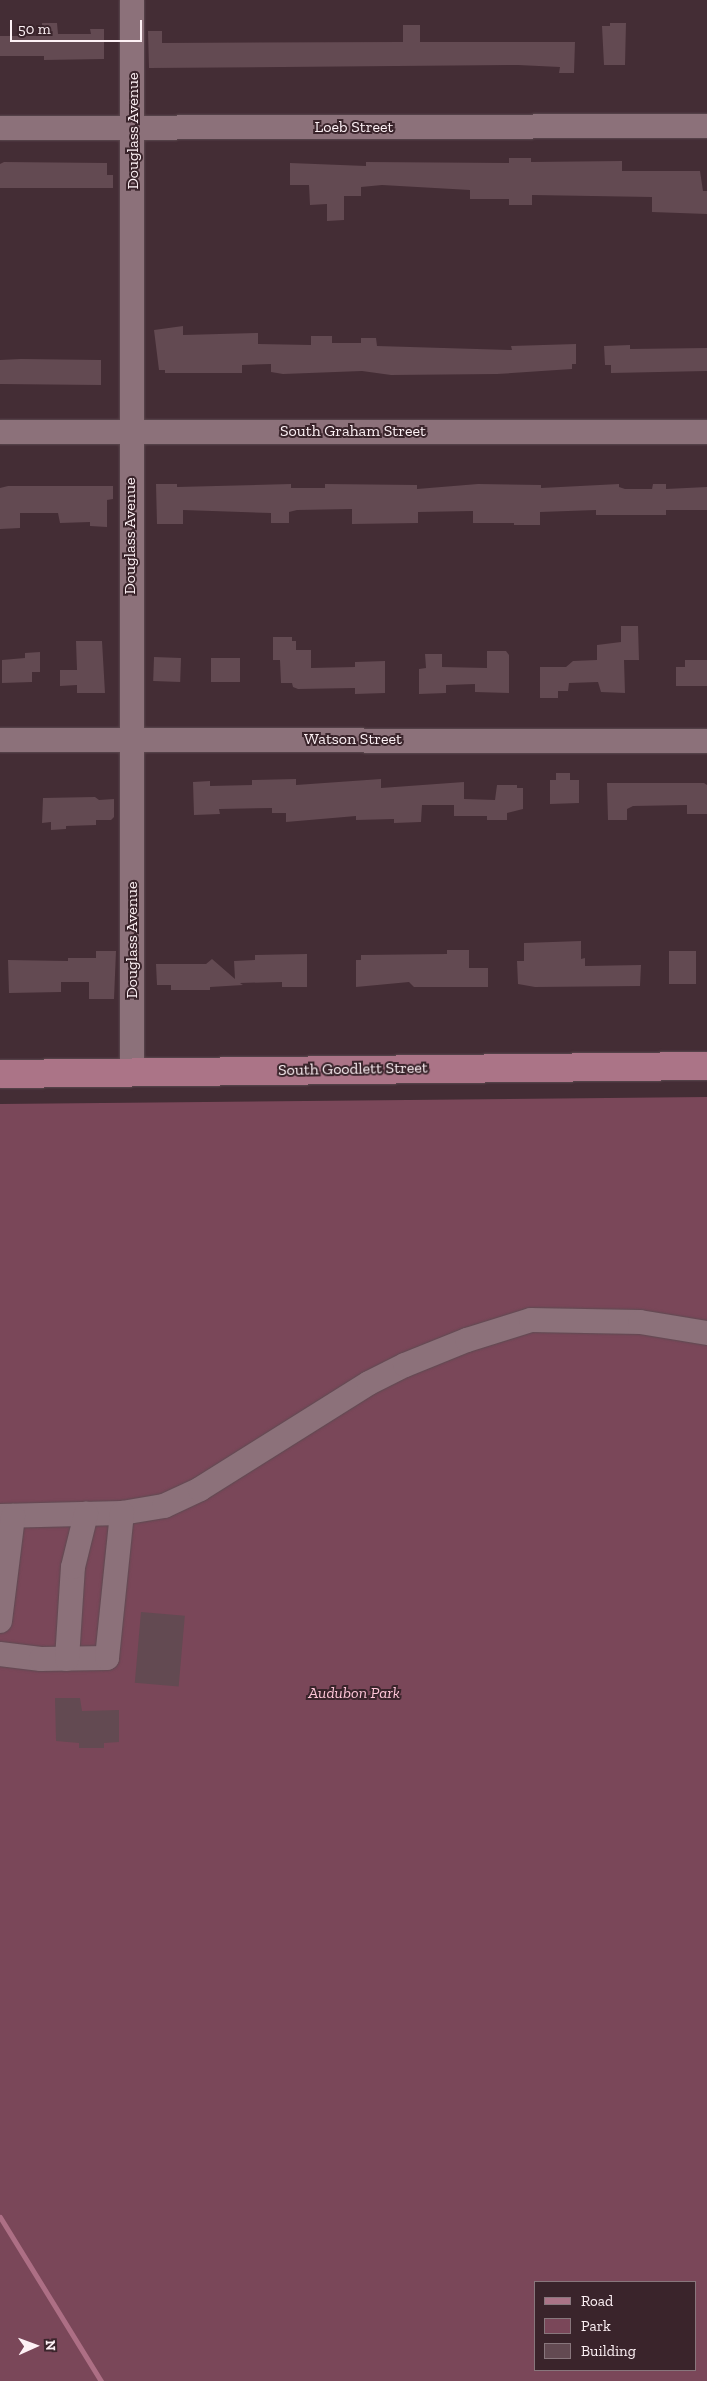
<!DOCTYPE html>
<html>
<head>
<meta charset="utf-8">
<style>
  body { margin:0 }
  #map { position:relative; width:707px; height:2381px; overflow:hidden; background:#442d35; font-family:"Zilla Slab",serif }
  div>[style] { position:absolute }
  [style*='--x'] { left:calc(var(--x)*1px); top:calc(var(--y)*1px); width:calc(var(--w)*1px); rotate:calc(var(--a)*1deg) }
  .green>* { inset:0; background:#7a4759 }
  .stream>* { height:5px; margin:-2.5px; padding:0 2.5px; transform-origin:2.5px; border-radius:2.5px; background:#ad6f85 }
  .building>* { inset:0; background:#634a52; transform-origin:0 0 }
  .roads { filter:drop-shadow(0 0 1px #5d4a51) drop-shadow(0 0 1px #5d4a51) }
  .minor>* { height:24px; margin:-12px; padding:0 12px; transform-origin:12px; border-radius:12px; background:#8c717a }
  .major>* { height:28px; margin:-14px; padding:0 14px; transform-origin:14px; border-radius:14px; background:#ab7487 }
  span { translate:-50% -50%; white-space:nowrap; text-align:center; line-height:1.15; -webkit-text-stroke:4px #3a242b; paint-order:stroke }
  .street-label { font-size:16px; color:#fdf1f5 }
  .park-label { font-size:16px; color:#fec6d8; font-style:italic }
  .legend { position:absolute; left:534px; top:2281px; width:162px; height:90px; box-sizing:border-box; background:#3a242b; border:1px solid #88767c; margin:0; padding:6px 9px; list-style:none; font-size:15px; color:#fdf1f5 }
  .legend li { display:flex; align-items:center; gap:10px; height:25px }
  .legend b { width:25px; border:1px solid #88767c }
  .north { position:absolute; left:10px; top:2321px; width:50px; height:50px; -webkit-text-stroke:4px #3a242b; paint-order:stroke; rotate:88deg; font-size:14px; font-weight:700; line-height:20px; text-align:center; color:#fdf1f5 }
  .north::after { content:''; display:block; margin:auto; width:18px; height:22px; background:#fdf1f5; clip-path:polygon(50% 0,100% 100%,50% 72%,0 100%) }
  .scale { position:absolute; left:10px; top:20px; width:132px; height:22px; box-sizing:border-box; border:2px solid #fdf1f5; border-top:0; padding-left:6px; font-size:15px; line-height:18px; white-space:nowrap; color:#fdf1f5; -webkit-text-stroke:4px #3a242b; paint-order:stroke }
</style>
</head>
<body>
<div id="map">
  <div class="green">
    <i style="clip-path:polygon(evenodd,707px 1097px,707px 2381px,0 2381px,0 1104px,707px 1097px,536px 2282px,696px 2282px,696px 2370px,536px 2370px,536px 2282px)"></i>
  </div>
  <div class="stream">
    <i style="--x:0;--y:2217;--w:193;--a:58.4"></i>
  </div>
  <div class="building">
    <i style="clip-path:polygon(42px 23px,57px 23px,58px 34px,91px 34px,90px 29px,104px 29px,104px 59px,44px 60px,44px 56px,0 56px,0 36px,38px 36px,42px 34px)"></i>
    <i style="clip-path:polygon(610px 23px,626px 23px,625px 65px,604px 65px,602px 26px,610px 26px)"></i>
    <i style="clip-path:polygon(403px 25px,420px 25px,420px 42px,575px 42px,574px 73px,559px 73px,560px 67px,518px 65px,149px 68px,148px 31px,162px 31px,162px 43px,403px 42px)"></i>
    <i style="clip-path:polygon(509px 158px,531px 158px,531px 162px,622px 161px,622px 171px,700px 171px,703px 191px,707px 191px,707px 214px,652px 212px,652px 197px,532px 195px,532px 205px,509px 205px,509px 199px,470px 199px,470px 190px,382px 185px,361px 187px,361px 196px,344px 196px,344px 220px,327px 221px,327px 204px,310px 205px,309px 185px,290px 185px,290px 163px,366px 166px,366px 162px,509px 163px)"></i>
    <i style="clip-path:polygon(4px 162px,107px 163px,107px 175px,113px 175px,113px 188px,0 188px,0 164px)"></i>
    <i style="clip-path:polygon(183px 326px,183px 335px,258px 333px,258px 344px,311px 345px,311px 336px,332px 336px,332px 343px,361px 343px,361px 338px,376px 338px,377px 346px,512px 350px,511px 346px,576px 344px,576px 364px,572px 364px,572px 369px,497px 374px,391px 375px,362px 371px,283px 374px,271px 372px,271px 364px,242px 365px,242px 373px,165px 373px,165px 370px,159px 370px,154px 330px)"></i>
    <i style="clip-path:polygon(630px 345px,630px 349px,707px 348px,707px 371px,611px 373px,611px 365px,605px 365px,604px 346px)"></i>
    <i style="clip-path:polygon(21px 359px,101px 360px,101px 385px,0 384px,0 360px)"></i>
    <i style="clip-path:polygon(156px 484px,177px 484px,177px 487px,291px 484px,291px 488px,325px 488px,325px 484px,417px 485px,417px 489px,478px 484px,541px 485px,541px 488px,619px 484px,619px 487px,625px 489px,652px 489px,653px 484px,666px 484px,666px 489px,707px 487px,707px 510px,666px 510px,666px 515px,596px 515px,596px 510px,540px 512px,540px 525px,514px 525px,514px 523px,473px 523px,473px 511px,418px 512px,418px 523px,352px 524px,352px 509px,297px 510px,289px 512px,289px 523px,271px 523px,271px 513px,183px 510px,183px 524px,157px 524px)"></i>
    <i style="clip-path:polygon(8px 486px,113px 486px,113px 499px,107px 500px,107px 527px,90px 526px,90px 522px,60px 523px,58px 513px,20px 513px,20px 528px,0 529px,0 488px)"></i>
    <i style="clip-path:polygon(621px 626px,638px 626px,639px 660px,624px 660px,625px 693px,601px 692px,598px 682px,569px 683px,568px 691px,558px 691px,558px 698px,540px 698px,540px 667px,566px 667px,573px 661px,597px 660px,597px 645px,621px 642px)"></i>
    <i style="clip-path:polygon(273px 637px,292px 637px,292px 641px,296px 641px,296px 650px,311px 650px,311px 668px,355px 667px,355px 662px,385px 661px,385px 693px,355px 694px,355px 688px,298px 689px,293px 687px,292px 683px,281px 683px,280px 660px,273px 660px)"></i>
    <i style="clip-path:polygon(76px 641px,102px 641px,105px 693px,77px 693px,77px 685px,60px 686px,60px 670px,77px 670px)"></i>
    <i style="clip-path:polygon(487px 651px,506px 651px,509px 655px,509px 693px,475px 692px,475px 684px,446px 685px,446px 693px,419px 694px,419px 669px,426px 668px,425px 654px,442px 654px,442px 667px,487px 668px)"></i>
    <i style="clip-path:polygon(40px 652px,40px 672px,32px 672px,32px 682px,2px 683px,2px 660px,25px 658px,25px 653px)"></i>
    <i style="left:181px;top:658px;width:24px;height:27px;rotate:92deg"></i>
    <i style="left:211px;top:658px;width:29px;height:24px"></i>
    <i style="clip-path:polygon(685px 660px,707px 660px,707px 686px,676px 686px,676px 667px,685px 667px)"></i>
    <i style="clip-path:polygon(556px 773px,570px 773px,570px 780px,579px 780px,579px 803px,550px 804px,550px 780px,556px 780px)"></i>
    <i style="clip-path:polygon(296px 779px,296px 785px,381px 779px,381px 788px,464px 782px,464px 799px,495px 800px,497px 785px,517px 785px,517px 788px,523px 788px,523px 809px,507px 813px,507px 820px,487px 820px,487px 816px,454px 816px,454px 805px,422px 805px,421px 822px,394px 823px,394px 819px,356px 820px,356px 816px,286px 822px,286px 813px,272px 813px,272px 808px,219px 809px,220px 814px,194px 815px,193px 782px,210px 781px,210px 786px,252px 785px,252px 780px)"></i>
    <i style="clip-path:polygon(607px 783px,704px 783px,707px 785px,707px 814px,687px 814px,687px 805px,633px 806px,627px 809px,627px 820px,608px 820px)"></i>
    <i style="clip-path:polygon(95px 797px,99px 800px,114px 799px,114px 817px,111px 820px,96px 820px,96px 825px,66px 826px,66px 829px,51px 830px,51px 822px,42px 823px,43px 798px)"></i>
    <i style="clip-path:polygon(581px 941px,581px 959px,585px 958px,585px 966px,641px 965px,640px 986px,535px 987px,518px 984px,517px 961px,524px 961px,524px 943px)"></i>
    <i style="clip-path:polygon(447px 950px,469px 950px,469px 968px,488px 968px,488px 987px,414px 987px,409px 982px,356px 987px,356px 960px,361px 960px,361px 955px,447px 954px)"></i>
    <i style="clip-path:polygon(96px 951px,116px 951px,114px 999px,89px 999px,89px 982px,61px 982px,61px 992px,9px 993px,8px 960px,68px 961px,68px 958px,96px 958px)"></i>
    <i style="left:669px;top:951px;width:27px;height:33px"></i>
    <i style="clip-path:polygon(307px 954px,307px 987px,282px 987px,282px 982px,240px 983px,243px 985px,210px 987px,210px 990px,171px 990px,171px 985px,157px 985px,156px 964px,206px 964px,212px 959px,235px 979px,234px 961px,255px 960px,255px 955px)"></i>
    <i style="left:141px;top:1612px;width:44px;height:71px;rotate:5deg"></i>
    <i style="clip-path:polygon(55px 1698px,80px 1698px,82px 1711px,119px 1710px,119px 1742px,104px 1743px,104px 1748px,79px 1748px,79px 1743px,56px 1741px)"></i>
  </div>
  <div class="roads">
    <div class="minor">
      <i style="--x:132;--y:0;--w:1071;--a:90"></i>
      <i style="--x:0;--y:128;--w:707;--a:-0.16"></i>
      <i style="--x:0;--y:432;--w:707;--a:0"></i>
      <i style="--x:0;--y:740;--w:707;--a:0.08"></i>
      <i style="--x:0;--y:1516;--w:122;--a:-1.4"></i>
      <i style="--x:122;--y:1513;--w:43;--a:-9.5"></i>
      <i style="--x:164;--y:1506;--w:40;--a:-25"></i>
      <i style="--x:200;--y:1489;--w:199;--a:-32.1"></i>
      <i style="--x:369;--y:1383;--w:40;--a:-26.6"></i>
      <i style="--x:405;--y:1365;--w:67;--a:-22"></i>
      <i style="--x:467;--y:1340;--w:67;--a:-17.4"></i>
      <i style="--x:531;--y:1320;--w:109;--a:1.1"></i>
      <i style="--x:640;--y:1322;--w:68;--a:9.3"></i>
      <i style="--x:0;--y:1621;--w:106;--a:-82.9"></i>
      <i style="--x:0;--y:1654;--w:41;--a:7"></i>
      <i style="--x:41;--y:1659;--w:66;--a:-0.9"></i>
      <i style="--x:107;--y:1658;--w:146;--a:-84.1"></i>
      <i style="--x:67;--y:1659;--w:92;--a:-86.3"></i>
      <i style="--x:73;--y:1567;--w:55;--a:-76.2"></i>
    </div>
    <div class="major">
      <i style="--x:0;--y:1074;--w:707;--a:-0.65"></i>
    </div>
  </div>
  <div class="street-label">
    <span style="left:354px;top:127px">Loeb Street</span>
    <span style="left:133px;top:131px;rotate:-90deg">Douglass Avenue</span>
    <span style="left:353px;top:431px">South Graham Street</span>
    <span style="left:130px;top:536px;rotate:-90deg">Douglass Avenue</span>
    <span style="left:353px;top:739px">Watson Street</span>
    <span style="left:132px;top:940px;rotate:-90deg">Douglass Avenue</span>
    <span style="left:353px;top:1069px;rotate:-1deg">South Goodlett Street</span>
  </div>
  <div class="park-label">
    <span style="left:354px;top:1693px">Audubon Park</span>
  </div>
  <ul class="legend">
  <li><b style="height:6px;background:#ab7487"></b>Road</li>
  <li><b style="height:14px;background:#7a4759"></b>Park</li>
  <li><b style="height:14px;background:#634a52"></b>Building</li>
  </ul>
  <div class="north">N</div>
  <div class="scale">50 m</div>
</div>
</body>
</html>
